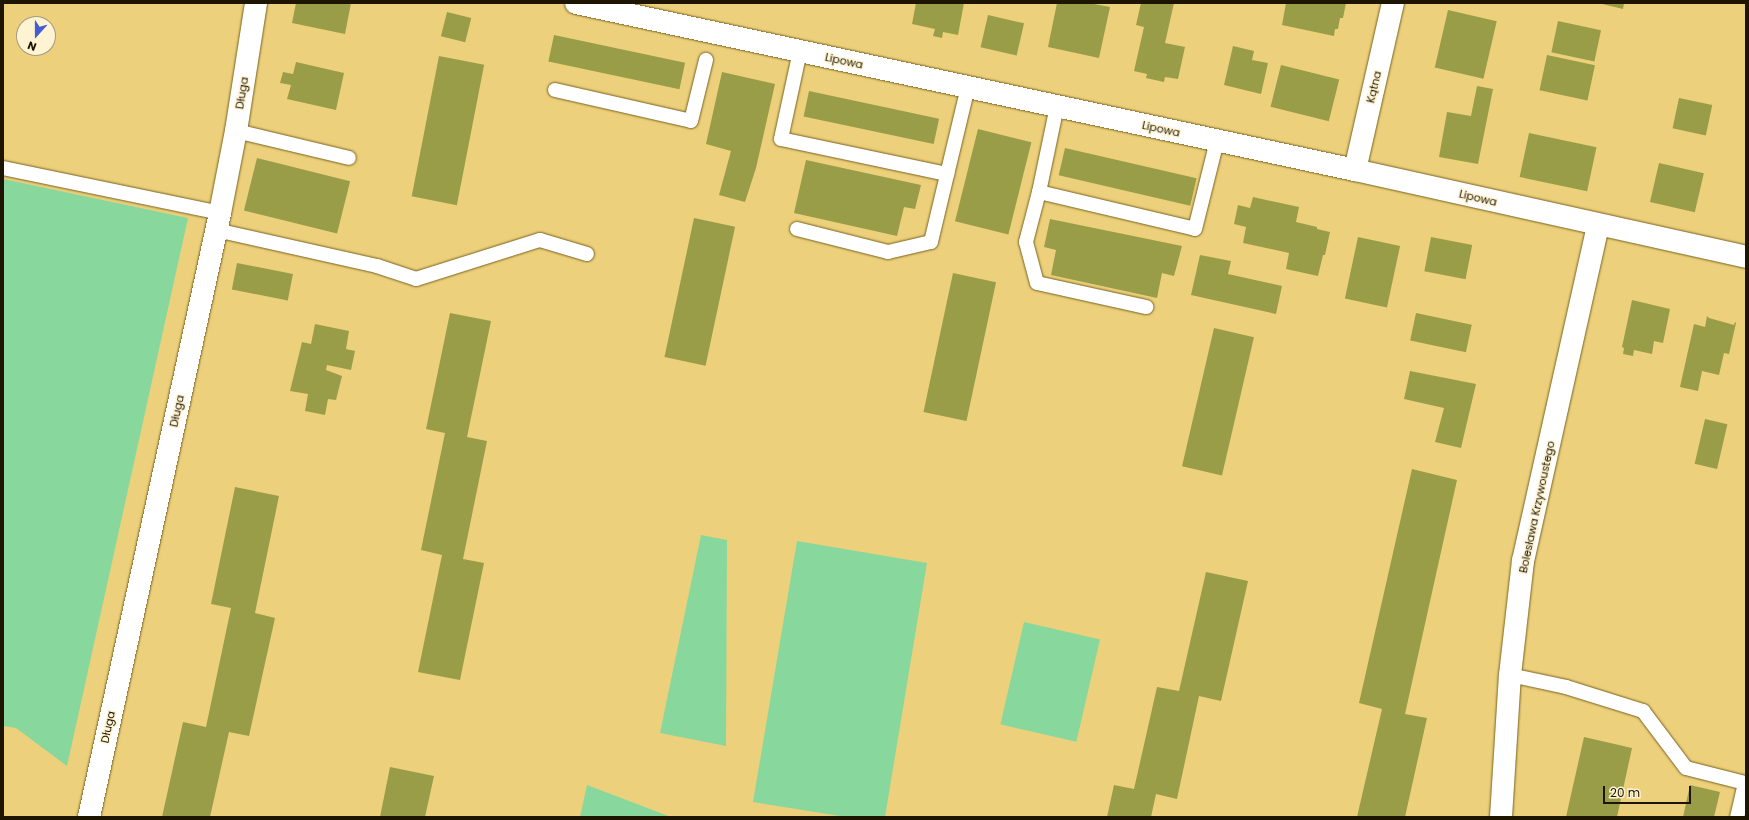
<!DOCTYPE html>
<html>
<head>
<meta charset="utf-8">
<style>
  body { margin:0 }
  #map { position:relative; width:1749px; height:820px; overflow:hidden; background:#edd07b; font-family:Poppins,sans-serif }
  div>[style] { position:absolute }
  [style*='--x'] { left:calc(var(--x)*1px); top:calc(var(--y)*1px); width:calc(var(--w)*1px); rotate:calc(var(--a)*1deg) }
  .green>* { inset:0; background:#88d79c; transform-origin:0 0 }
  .building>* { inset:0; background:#9a9d47; transform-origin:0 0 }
  .roads { filter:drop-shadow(0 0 1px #786321) drop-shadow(0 0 1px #786321) }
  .service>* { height:14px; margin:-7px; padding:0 7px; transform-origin:7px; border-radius:7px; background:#fff }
  .minor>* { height:22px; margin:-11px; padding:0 11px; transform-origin:11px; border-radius:11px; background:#fff }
  .tertiary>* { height:22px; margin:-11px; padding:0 11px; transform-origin:11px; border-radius:11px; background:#fff }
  span { translate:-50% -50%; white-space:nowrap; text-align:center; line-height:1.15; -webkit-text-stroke:3px #fef3d3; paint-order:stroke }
  .street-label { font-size:11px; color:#1d1500 }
  .frame { position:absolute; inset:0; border:4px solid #1d1500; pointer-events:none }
  .north { position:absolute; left:16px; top:16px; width:40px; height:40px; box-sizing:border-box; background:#fef3d3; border:1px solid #a49a7f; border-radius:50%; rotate:201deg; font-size:11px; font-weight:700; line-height:16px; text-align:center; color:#1d1500 }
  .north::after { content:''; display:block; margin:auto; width:14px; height:18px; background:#465bcf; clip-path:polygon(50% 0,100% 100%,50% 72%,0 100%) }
  .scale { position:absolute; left:1603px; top:786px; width:88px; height:18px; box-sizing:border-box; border:2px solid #1d1500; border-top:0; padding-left:5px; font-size:12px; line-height:14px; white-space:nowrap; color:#1d1500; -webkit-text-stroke:3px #fef3d3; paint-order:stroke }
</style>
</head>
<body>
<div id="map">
  <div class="green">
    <i style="clip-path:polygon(3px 179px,188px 218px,67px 766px,16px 728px,3px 726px)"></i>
    <i style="clip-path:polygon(701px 535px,727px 540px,726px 746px,660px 733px)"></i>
    <i style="clip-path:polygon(797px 541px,927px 563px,885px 817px,846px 817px,753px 802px)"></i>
    <i style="left:1024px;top:622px;width:78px;height:105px;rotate:13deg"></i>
    <i style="clip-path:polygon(587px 785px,671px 817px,580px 817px)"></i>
  </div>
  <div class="building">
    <i style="clip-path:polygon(296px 3px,351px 3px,345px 34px,292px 23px)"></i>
    <i style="clip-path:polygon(916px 3px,964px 3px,958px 35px,943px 32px,942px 38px,933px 36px,935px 29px,912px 24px)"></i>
    <i style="clip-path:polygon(1057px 3px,1089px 3px,1110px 7px,1099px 58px,1048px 47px)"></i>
    <i style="clip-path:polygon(1141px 3px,1174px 3px,1165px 43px,1185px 47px,1178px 79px,1165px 77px,1164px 82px,1146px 78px,1147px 74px,1134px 71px,1144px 27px,1136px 25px)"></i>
    <i style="clip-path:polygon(1286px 3px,1346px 3px,1343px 18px,1340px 18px,1338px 29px,1335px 29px,1334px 36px,1282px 25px)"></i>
    <i style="clip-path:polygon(1598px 3px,1624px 3px,1623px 9px)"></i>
    <i style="left:1448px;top:10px;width:50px;height:59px;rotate:13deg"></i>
    <i style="left:447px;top:12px;width:25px;height:25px;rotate:14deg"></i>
    <i style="left:988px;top:15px;width:37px;height:33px;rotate:13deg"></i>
    <i style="left:1558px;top:21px;width:44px;height:32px;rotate:12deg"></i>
    <i style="left:554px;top:35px;width:134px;height:27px;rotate:12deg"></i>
    <i style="clip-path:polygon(1233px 46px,1254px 51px,1252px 60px,1268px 63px,1261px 94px,1224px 85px)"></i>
    <i style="left:1547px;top:55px;width:49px;height:36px;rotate:12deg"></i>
    <i style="left:439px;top:56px;width:46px;height:143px;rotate:11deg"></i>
    <i style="clip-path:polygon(296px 62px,344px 73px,336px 110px,287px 99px,291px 85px,280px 83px,283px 72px,293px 74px)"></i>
    <i style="left:1281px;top:65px;width:60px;height:43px;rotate:14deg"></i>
    <i style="clip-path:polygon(722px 72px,775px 84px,756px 168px,745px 202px,719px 195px,731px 151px,706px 144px)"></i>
    <i style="clip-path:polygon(1477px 86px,1493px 89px,1478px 164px,1439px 157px,1447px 112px,1471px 116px)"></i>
    <i style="left:809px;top:91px;width:133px;height:26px;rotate:12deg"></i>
    <i style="left:1679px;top:98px;width:34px;height:31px;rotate:12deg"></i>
    <i style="left:978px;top:129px;width:55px;height:95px;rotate:14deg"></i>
    <i style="left:1529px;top:133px;width:69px;height:45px;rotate:12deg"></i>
    <i style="left:1065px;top:148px;width:135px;height:28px;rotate:13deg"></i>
    <i style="left:257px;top:158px;width:96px;height:54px;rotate:14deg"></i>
    <i style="clip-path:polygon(806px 160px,921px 185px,915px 209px,904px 207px,897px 236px,794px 213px)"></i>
    <i style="left:1659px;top:163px;width:46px;height:40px;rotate:13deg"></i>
    <i style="clip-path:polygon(1253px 197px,1299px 207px,1296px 222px,1317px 227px,1317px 229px,1330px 232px,1325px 255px,1323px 255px,1318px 276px,1286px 269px,1289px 253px,1243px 243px,1246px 227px,1234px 224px,1238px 205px,1250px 208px)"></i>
    <i style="left:694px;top:218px;width:42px;height:142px;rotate:12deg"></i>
    <i style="clip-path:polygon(1050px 219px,1182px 246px,1174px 276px,1162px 273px,1157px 298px,1051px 275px,1056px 250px,1044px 247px)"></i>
    <i style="left:1358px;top:237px;width:43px;height:63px;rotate:12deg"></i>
    <i style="left:1431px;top:237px;width:42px;height:35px;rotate:11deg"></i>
    <i style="clip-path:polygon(1200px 255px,1231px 261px,1228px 274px,1282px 286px,1276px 314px,1191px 295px)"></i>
    <i style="left:237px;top:263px;width:57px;height:27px;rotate:11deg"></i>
    <i style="left:953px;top:273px;width:44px;height:142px;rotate:12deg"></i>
    <i style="clip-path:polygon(1632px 300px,1670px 309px,1663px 343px,1654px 341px,1652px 354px,1634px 350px,1633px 356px,1623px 354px,1624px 348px,1622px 347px)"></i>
    <i style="clip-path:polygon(450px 313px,491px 321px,467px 437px,487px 441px,463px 559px,484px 563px,460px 680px,418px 672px,442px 555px,421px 550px,445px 433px,426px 429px)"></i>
    <i style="left:1416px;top:313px;width:57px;height:28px;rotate:12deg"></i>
    <i style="clip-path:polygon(1707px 316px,1709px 318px,1734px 325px,1735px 322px,1736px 323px,1729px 354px,1724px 353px,1719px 375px,1702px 371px,1698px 391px,1680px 387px,1694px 324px,1705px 327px)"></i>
    <i style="clip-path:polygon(315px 324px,349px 331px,346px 349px,355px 351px,351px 370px,327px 365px,326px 370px,342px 376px,336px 400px,328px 399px,325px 415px,305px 411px,308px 394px,290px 391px,302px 342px,311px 344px)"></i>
    <i style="left:1214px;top:328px;width:41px;height:142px;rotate:13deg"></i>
    <i style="clip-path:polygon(1410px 371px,1476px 384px,1461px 448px,1435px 442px,1444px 408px,1404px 399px)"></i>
    <i style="left:1705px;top:419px;width:23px;height:46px;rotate:13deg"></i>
    <i style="clip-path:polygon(1412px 469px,1457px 480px,1405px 714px,1427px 718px,1405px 817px,1357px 817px,1382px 709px,1359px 703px)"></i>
    <i style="clip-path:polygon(235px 487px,279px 496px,255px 613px,275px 618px,249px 736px,229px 732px,210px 817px,162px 817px,183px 722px,206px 727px,231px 608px,211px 604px)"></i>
    <i style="clip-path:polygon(1206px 572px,1248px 581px,1221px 701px,1199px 696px,1177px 799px,1156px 794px,1151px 817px,1107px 817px,1114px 785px,1134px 789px,1157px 687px,1179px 691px)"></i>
    <i style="clip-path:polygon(1584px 737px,1632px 748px,1617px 817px,1566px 817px)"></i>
    <i style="clip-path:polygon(390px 767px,434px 776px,425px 817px,380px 817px)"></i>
    <i style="clip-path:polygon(1690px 785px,1720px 792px,1714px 817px,1683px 817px)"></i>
  </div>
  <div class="roads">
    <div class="service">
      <i style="--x:800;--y:51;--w:90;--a:102.2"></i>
      <i style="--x:781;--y:139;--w:170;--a:11.9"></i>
      <i style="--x:555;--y:90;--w:139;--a:12.8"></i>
      <i style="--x:691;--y:121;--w:63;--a:-76.2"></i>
      <i style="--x:1057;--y:106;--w:88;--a:101.8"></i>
      <i style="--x:1039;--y:192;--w:160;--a:13.3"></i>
      <i style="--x:1195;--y:229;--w:91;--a:-76"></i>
      <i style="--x:236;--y:131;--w:116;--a:13.4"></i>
      <i style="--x:3;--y:168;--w:222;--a:11.7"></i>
      <i style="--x:1039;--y:192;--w:52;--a:104.6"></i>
      <i style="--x:1026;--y:242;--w:42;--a:75"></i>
      <i style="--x:1037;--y:283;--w:112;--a:12.4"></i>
      <i style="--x:797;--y:229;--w:94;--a:14.2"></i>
      <i style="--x:888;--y:252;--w:44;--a:-13.1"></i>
      <i style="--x:931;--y:242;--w:159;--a:-76.6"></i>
      <i style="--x:216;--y:230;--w:165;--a:12.6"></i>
      <i style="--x:377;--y:266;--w:41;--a:18.4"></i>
      <i style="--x:416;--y:279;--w:130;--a:-17.5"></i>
      <i style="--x:540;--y:240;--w:49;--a:16.6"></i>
      <i style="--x:1510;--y:675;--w:57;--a:12.1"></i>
      <i style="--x:1566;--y:687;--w:81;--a:17.3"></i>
      <i style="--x:1643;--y:711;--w:71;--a:53"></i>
      <i style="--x:1686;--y:768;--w:61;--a:14.3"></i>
      <i style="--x:1745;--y:783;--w:35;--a:103"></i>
    </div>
    <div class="minor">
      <i style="--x:576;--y:3;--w:797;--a:12.1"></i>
      <i style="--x:1355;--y:170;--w:401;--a:12.5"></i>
      <i style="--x:1355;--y:170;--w:171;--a:-77.2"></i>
      <i style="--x:1501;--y:817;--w:142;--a:-86.4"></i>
      <i style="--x:1510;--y:675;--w:115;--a:-83.5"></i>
      <i style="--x:1523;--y:561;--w:344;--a:-77.4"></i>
    </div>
    <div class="tertiary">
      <i style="--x:89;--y:817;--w:618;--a:-77.76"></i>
      <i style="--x:220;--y:213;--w:84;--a:-79"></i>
      <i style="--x:236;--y:131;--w:130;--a:-81.1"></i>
    </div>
  </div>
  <div class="street-label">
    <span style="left:844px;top:61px;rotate:12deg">Lipowa</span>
    <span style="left:1374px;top:87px;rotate:-77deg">Kątna</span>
    <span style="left:242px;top:93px;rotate:-81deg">Długa</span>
    <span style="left:1161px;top:129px;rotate:12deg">Lipowa</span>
    <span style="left:1478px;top:198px;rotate:13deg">Lipowa</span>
    <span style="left:177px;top:411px;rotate:-78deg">Długa</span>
    <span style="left:1537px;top:507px;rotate:-78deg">Bolesława Krzywoustego</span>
    <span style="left:108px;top:727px;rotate:-78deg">Długa</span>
  </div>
  <div class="frame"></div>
  <div class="north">N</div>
  <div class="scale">20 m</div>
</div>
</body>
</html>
